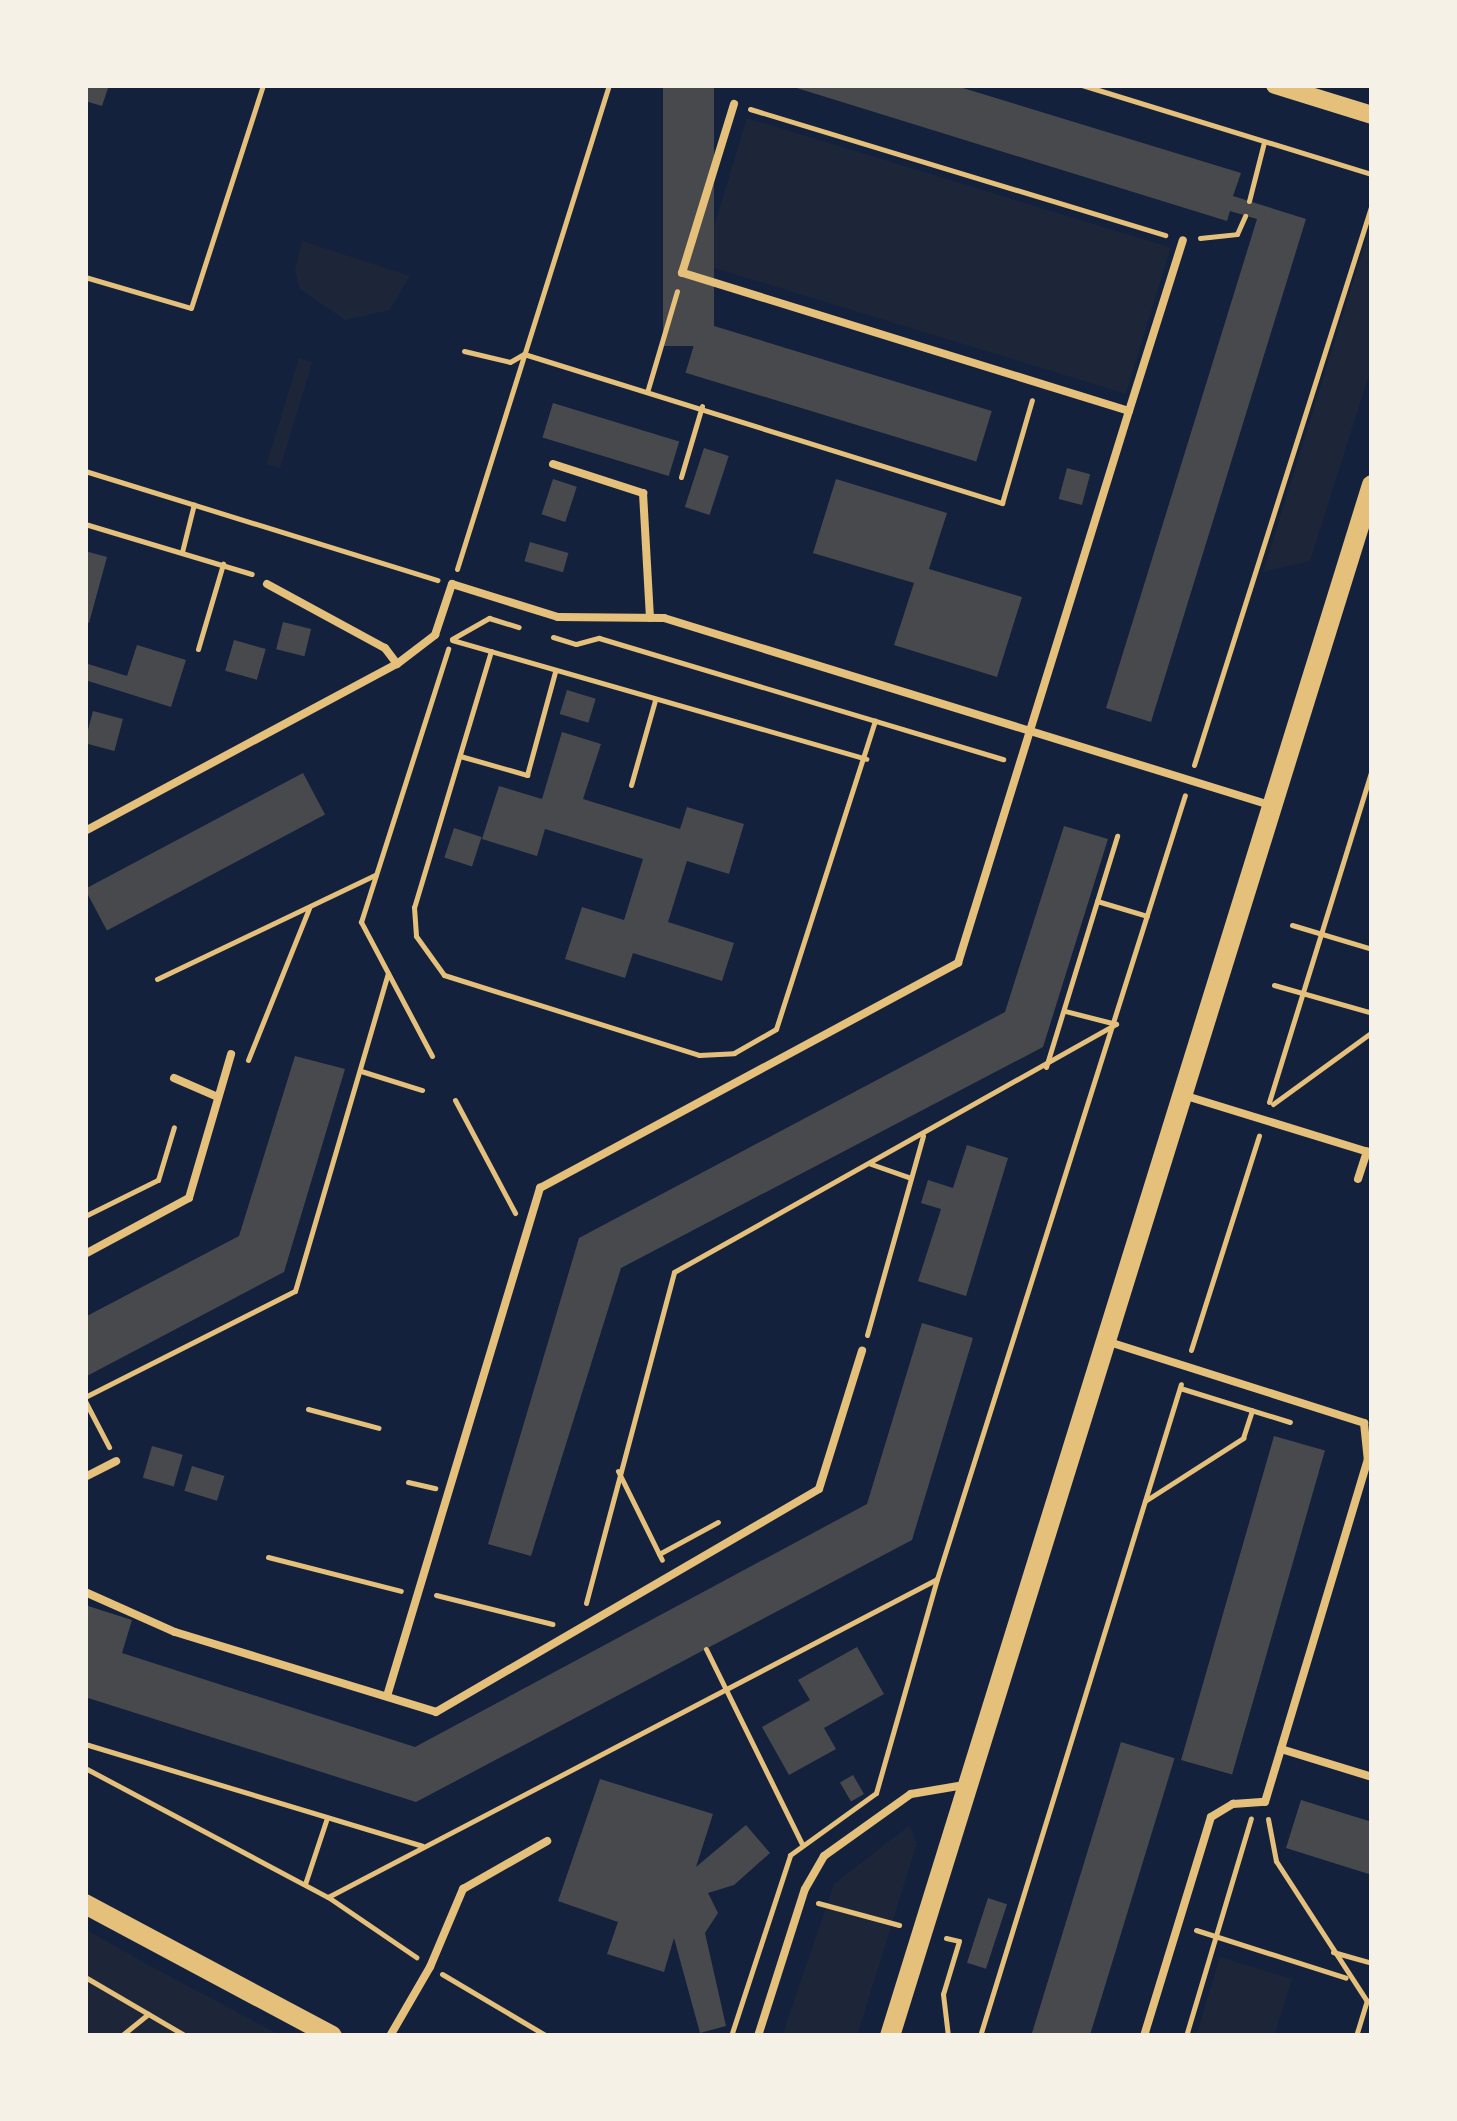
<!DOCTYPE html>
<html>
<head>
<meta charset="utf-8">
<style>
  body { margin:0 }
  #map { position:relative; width:1457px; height:2121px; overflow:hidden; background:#14213d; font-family:"Fira Sans",sans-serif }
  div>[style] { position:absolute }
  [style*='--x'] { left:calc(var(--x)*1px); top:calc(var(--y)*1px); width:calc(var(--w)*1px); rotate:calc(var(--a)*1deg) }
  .green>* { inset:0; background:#1d2539; transform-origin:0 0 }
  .building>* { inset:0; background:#48494c; transform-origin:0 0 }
  .path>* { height:5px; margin:-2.5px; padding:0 2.5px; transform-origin:2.5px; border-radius:2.5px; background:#e5c07b }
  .service>* { height:8px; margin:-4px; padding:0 4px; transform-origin:4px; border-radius:4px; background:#e5c07b }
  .tertiary>* { height:18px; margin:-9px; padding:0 9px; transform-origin:9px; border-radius:9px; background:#e5c07b }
  .secondary>* { height:20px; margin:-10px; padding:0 10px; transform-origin:10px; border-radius:10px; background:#e5c07b }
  span { translate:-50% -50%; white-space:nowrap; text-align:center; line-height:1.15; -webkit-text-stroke:8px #f6f1e7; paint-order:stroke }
  .frame { position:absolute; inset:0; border:88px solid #f6f1e7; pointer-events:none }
</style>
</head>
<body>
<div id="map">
  <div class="green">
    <i style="left:747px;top:118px;width:443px;height:153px;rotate:17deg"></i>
    <i style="clip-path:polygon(1372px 221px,1370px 372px,1310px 561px,1263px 572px)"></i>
    <i style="clip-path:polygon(302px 241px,410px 276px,390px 310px,345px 320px,300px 289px,295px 270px)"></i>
    <i style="left:299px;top:358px;width:14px;height:111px;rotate:17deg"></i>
    <i style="clip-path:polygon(909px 1826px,917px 1843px,857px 2036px,782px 2036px,834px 1884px)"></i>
    <i style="clip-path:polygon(85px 1929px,150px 1966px,282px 2036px,85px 2036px)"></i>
    <i style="clip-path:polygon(1220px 1957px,1292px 1979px,1274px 2036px,1196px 2036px)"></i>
  </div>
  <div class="building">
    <i style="clip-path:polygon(85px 85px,109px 85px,102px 106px,85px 101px)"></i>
    <i style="left:663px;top:85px;width:51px;height:261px"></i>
    <i style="clip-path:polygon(787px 85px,953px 85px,1241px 173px,1233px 196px,1306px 219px,1151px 722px,1106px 708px,1257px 219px,1230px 211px,1227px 221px)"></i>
    <i style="left:701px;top:322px;width:304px;height:53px;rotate:17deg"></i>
    <i style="left:553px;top:403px;width:132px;height:36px;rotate:17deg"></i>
    <i style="left:704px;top:448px;width:26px;height:62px;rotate:18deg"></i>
    <i style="left:1067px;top:468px;width:24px;height:32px;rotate:15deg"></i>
    <i style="left:553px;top:479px;width:25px;height:37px;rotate:18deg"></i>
    <i style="clip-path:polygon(836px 479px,947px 513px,929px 569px,1022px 597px,997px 677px,894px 645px,914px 583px,813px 553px)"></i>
    <i style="left:530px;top:542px;width:40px;height:20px;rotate:16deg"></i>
    <i style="clip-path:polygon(85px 551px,107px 557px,89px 623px,85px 622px)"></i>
    <i style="left:283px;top:622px;width:29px;height:28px;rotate:14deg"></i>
    <i style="left:234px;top:640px;width:33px;height:32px;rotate:16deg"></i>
    <i style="clip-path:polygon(137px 645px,186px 660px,171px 707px,85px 680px,85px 663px,127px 676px)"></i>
    <i style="left:567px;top:690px;width:30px;height:25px;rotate:17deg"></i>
    <i style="left:93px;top:711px;width:31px;height:33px;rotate:15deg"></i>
    <i style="clip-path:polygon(562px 732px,601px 744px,583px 799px,680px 829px,687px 807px,744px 824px,729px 874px,687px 861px,668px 922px,734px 943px,722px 981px,633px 953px,625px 978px,565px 959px,582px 907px,624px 920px,643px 859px,545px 829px,537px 856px,482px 839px,499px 786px,542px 799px)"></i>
    <i style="left:303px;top:773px;width:47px;height:247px;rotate:62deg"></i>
    <i style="clip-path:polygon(1064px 826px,1108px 839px,1043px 1047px,621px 1268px,531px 1556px,488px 1544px,579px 1238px,1005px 1012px)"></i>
    <i style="left:454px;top:828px;width:29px;height:31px;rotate:18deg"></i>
    <i style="clip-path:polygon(295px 1056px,345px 1069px,284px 1272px,85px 1377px,85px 1317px,239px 1236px)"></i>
    <i style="clip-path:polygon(967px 1145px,1008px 1158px,966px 1296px,918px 1281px,941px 1209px,921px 1203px,928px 1180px,953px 1188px)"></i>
    <i style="clip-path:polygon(922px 1323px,973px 1338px,912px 1540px,416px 1802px,85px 1697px,85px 1605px,132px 1620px,122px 1653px,415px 1747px,867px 1504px)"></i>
    <i style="left:1274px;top:1436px;width:53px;height:337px;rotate:16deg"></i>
    <i style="left:152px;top:1446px;width:32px;height:33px;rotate:16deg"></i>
    <i style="left:192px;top:1466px;width:34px;height:26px;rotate:17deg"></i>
    <i style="clip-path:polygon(857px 1647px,884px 1694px,824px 1728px,836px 1749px,789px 1775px,762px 1727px,810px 1700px,798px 1680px)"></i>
    <i style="left:1121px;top:1742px;width:56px;height:307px;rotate:17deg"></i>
    <i style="left:853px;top:1775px;width:22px;height:15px;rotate:60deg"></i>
    <i style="clip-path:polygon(600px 1779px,713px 1814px,696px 1867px,746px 1825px,770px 1853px,734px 1885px,708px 1893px,718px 1913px,705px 1933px,726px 2026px,700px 2033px,674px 1938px,664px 1972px,607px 1954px,618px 1922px,558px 1901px)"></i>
    <i style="clip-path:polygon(1301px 1800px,1372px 1822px,1372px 1875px,1286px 1848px)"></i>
    <i style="left:988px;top:1898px;width:20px;height:68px;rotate:18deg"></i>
  </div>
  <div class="path">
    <i style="--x:1082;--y:85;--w:303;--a:17.1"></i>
    <i style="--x:750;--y:109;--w:434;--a:16.9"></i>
    <i style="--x:1249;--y:201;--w:61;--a:-75.7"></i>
    <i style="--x:1200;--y:238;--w:37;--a:-6"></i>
    <i style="--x:1237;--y:234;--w:20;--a:-66"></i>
    <i style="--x:85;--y:277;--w:110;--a:16.3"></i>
    <i style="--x:191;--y:308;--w:234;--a:-72.1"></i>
    <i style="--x:464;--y:351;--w:47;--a:13.4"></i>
    <i style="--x:510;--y:362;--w:16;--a:-30"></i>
    <i style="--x:524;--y:354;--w:501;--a:17.31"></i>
    <i style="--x:1002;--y:503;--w:107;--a:-73.8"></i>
    <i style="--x:648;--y:389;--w:102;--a:-73.5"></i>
    <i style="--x:85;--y:471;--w:369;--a:17.2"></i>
    <i style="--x:681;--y:477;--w:74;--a:-73.5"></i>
    <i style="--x:85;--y:524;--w:174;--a:16.7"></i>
    <i style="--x:182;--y:552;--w:49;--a:-76"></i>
    <i style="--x:457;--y:569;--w:507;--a:-72.57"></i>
    <i style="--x:553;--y:637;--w:24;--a:17"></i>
    <i style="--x:576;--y:644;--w:24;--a:-15"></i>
    <i style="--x:599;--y:638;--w:422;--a:16.7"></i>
    <i style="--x:452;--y:639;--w:43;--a:-29.6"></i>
    <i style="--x:489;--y:618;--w:31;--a:17"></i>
    <i style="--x:452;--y:640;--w:431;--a:16"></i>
    <i style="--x:198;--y:649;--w:89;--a:-73.6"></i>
    <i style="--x:491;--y:651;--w:267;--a:106.7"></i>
    <i style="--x:414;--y:907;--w:29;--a:86"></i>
    <i style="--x:416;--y:936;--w:48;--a:54.3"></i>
    <i style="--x:444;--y:975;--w:267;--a:17.4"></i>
    <i style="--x:699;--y:1055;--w:35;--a:-3"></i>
    <i style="--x:734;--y:1053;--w:48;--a:-29.7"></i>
    <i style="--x:776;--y:1029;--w:324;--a:-72.2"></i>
    <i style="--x:460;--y:756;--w:70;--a:15.8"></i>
    <i style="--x:527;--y:775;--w:107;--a:-74.8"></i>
    <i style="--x:1194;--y:765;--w:589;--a:-72.4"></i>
    <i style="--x:631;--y:785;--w:88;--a:-74.2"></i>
    <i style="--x:1097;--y:901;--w:52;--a:16.7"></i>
    <i style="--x:1292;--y:925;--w:84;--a:16.7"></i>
    <i style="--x:157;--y:979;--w:242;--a:-25.5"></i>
    <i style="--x:1274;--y:985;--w:102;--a:15.9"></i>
    <i style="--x:432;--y:1056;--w:152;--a:-117.9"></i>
    <i style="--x:361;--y:922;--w:287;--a:-72.3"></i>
    <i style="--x:248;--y:1060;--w:164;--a:-68.1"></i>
    <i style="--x:1046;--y:1067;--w:242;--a:-72.9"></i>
    <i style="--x:361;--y:1071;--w:64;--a:17.3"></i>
    <i style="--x:455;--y:1100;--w:128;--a:62"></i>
    <i style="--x:1269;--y:1102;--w:348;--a:-72.8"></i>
    <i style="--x:1273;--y:1104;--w:122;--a:-36"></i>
    <i style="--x:871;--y:1164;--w:42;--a:19.3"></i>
    <i style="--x:85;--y:1216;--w:81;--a:-26.3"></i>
    <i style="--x:158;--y:1180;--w:55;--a:-73.2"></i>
    <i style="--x:867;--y:1335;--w:207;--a:-74.3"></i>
    <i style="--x:1191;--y:1350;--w:225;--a:-72.4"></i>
    <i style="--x:1180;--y:1388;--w:115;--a:17.2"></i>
    <i style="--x:85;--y:1397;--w:235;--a:-26.8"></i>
    <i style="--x:295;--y:1291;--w:331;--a:-73.7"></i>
    <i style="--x:85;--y:1401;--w:52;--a:62.4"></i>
    <i style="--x:308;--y:1409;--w:73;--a:15"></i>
    <i style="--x:618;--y:1471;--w:99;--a:63.7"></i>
    <i style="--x:408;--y:1482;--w:28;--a:13"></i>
    <i style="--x:1145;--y:1501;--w:117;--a:-32.7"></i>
    <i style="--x:1243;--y:1438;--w:29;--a:-72"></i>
    <i style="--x:659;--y:1554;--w:67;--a:-28.5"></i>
    <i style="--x:268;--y:1557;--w:137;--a:14.3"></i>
    <i style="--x:436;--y:1595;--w:120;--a:14"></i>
    <i style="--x:586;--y:1603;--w:342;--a:-75.1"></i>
    <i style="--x:674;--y:1272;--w:507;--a:-29.3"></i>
    <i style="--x:1116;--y:1024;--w:53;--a:-165.7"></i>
    <i style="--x:706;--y:1649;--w:217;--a:63.8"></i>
    <i style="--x:85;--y:1744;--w:352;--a:16.8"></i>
    <i style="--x:85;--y:1768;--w:275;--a:28"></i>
    <i style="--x:328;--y:1897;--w:107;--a:34.3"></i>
    <i style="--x:1268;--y:1819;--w:43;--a:79.2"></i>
    <i style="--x:1276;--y:1861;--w:167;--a:57"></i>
    <i style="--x:305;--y:1884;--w:70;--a:-71.6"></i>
    <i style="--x:328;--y:1897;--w:687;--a:-27.57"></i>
    <i style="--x:818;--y:1903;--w:84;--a:15.2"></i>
    <i style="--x:1196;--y:1930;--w:157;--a:17.7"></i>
    <i style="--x:946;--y:1938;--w:13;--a:13"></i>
    <i style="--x:959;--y:1941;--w:55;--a:106.8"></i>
    <i style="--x:943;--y:1994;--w:42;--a:83.2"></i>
    <i style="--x:1333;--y:1952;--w:41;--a:15.8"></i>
    <i style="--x:442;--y:1974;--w:122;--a:30.6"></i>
    <i style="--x:85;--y:1977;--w:117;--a:30.3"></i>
    <i style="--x:121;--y:2036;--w:35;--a:-39"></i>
    <i style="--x:731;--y:2036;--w:190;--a:-71.9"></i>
    <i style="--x:790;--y:1855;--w:106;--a:-35.8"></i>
    <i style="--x:876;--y:1793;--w:223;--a:-74.1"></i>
    <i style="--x:937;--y:1579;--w:822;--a:-72.45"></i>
    <i style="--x:980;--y:2036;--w:682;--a:-72.87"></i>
    <i style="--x:1186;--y:2036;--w:227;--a:-73.4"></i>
    <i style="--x:1356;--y:2036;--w:37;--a:-73"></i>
    <i style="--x:1367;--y:2001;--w:5;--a:11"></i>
  </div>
  <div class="service">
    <i style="--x:1129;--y:411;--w:179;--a:-72.5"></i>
    <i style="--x:553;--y:464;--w:95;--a:17.9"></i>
    <i style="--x:643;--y:493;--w:125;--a:86.8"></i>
    <i style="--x:267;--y:584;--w:134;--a:28.5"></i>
    <i style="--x:385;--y:648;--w:20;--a:53"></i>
    <i style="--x:85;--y:831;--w:354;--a:-28.2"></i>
    <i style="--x:397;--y:664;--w:48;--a:-37.3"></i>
    <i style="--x:435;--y:635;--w:54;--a:-71.6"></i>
    <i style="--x:452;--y:584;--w:111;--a:17.3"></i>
    <i style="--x:558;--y:617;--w:106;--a:0.5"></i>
    <i style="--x:664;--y:618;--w:634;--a:17.15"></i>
    <i style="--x:174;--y:1078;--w:48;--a:23.4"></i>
    <i style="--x:1183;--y:1095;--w:198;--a:17.1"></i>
    <i style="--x:1358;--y:1179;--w:29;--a:-72"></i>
    <i style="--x:85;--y:1254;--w:118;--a:-28.3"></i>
    <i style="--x:189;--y:1198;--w:150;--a:-73.7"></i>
    <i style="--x:1106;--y:1341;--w:271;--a:17.6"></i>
    <i style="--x:1364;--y:1423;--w:36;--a:84"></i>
    <i style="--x:1368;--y:1459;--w:303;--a:106.7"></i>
    <i style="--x:1281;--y:1749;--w:95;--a:17.1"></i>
    <i style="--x:85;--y:1477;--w:35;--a:-27"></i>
    <i style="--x:85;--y:1592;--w:98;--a:24"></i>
    <i style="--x:175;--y:1632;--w:273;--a:17"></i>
    <i style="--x:436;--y:1712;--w:443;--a:-30.2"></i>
    <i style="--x:819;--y:1489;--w:145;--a:-72.7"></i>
    <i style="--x:387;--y:1696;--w:531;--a:-73.24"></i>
    <i style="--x:540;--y:1188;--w:475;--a:-28.3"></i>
    <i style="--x:958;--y:963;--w:578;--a:-72.79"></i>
    <i style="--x:1129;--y:411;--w:468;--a:-162.8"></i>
    <i style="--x:682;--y:273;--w:177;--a:-72.9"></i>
    <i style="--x:390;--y:2036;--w:80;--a:-59.9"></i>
    <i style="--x:430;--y:1967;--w:85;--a:-67.1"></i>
    <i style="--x:463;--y:1889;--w:97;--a:-29.7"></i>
    <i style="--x:758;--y:2036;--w:154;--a:-72.3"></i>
    <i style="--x:805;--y:1889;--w:38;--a:-60"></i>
    <i style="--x:824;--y:1856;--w:107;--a:-35.5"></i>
    <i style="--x:911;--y:1794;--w:54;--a:-9.6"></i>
    <i style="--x:1144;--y:2036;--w:229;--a:-73"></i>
    <i style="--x:1211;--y:1817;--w:26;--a:-31"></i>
    <i style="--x:1233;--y:1804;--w:32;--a:-4"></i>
    <i style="--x:1265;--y:1802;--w:55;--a:-73.2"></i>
  </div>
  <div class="tertiary">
    <i style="--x:1275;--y:85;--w:102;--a:17.2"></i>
  </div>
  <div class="secondary">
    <i style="--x:85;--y:1904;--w:280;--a:28.1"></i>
    <i style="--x:890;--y:2036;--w:1624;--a:-72.74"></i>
  </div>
  <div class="frame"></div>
</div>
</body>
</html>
